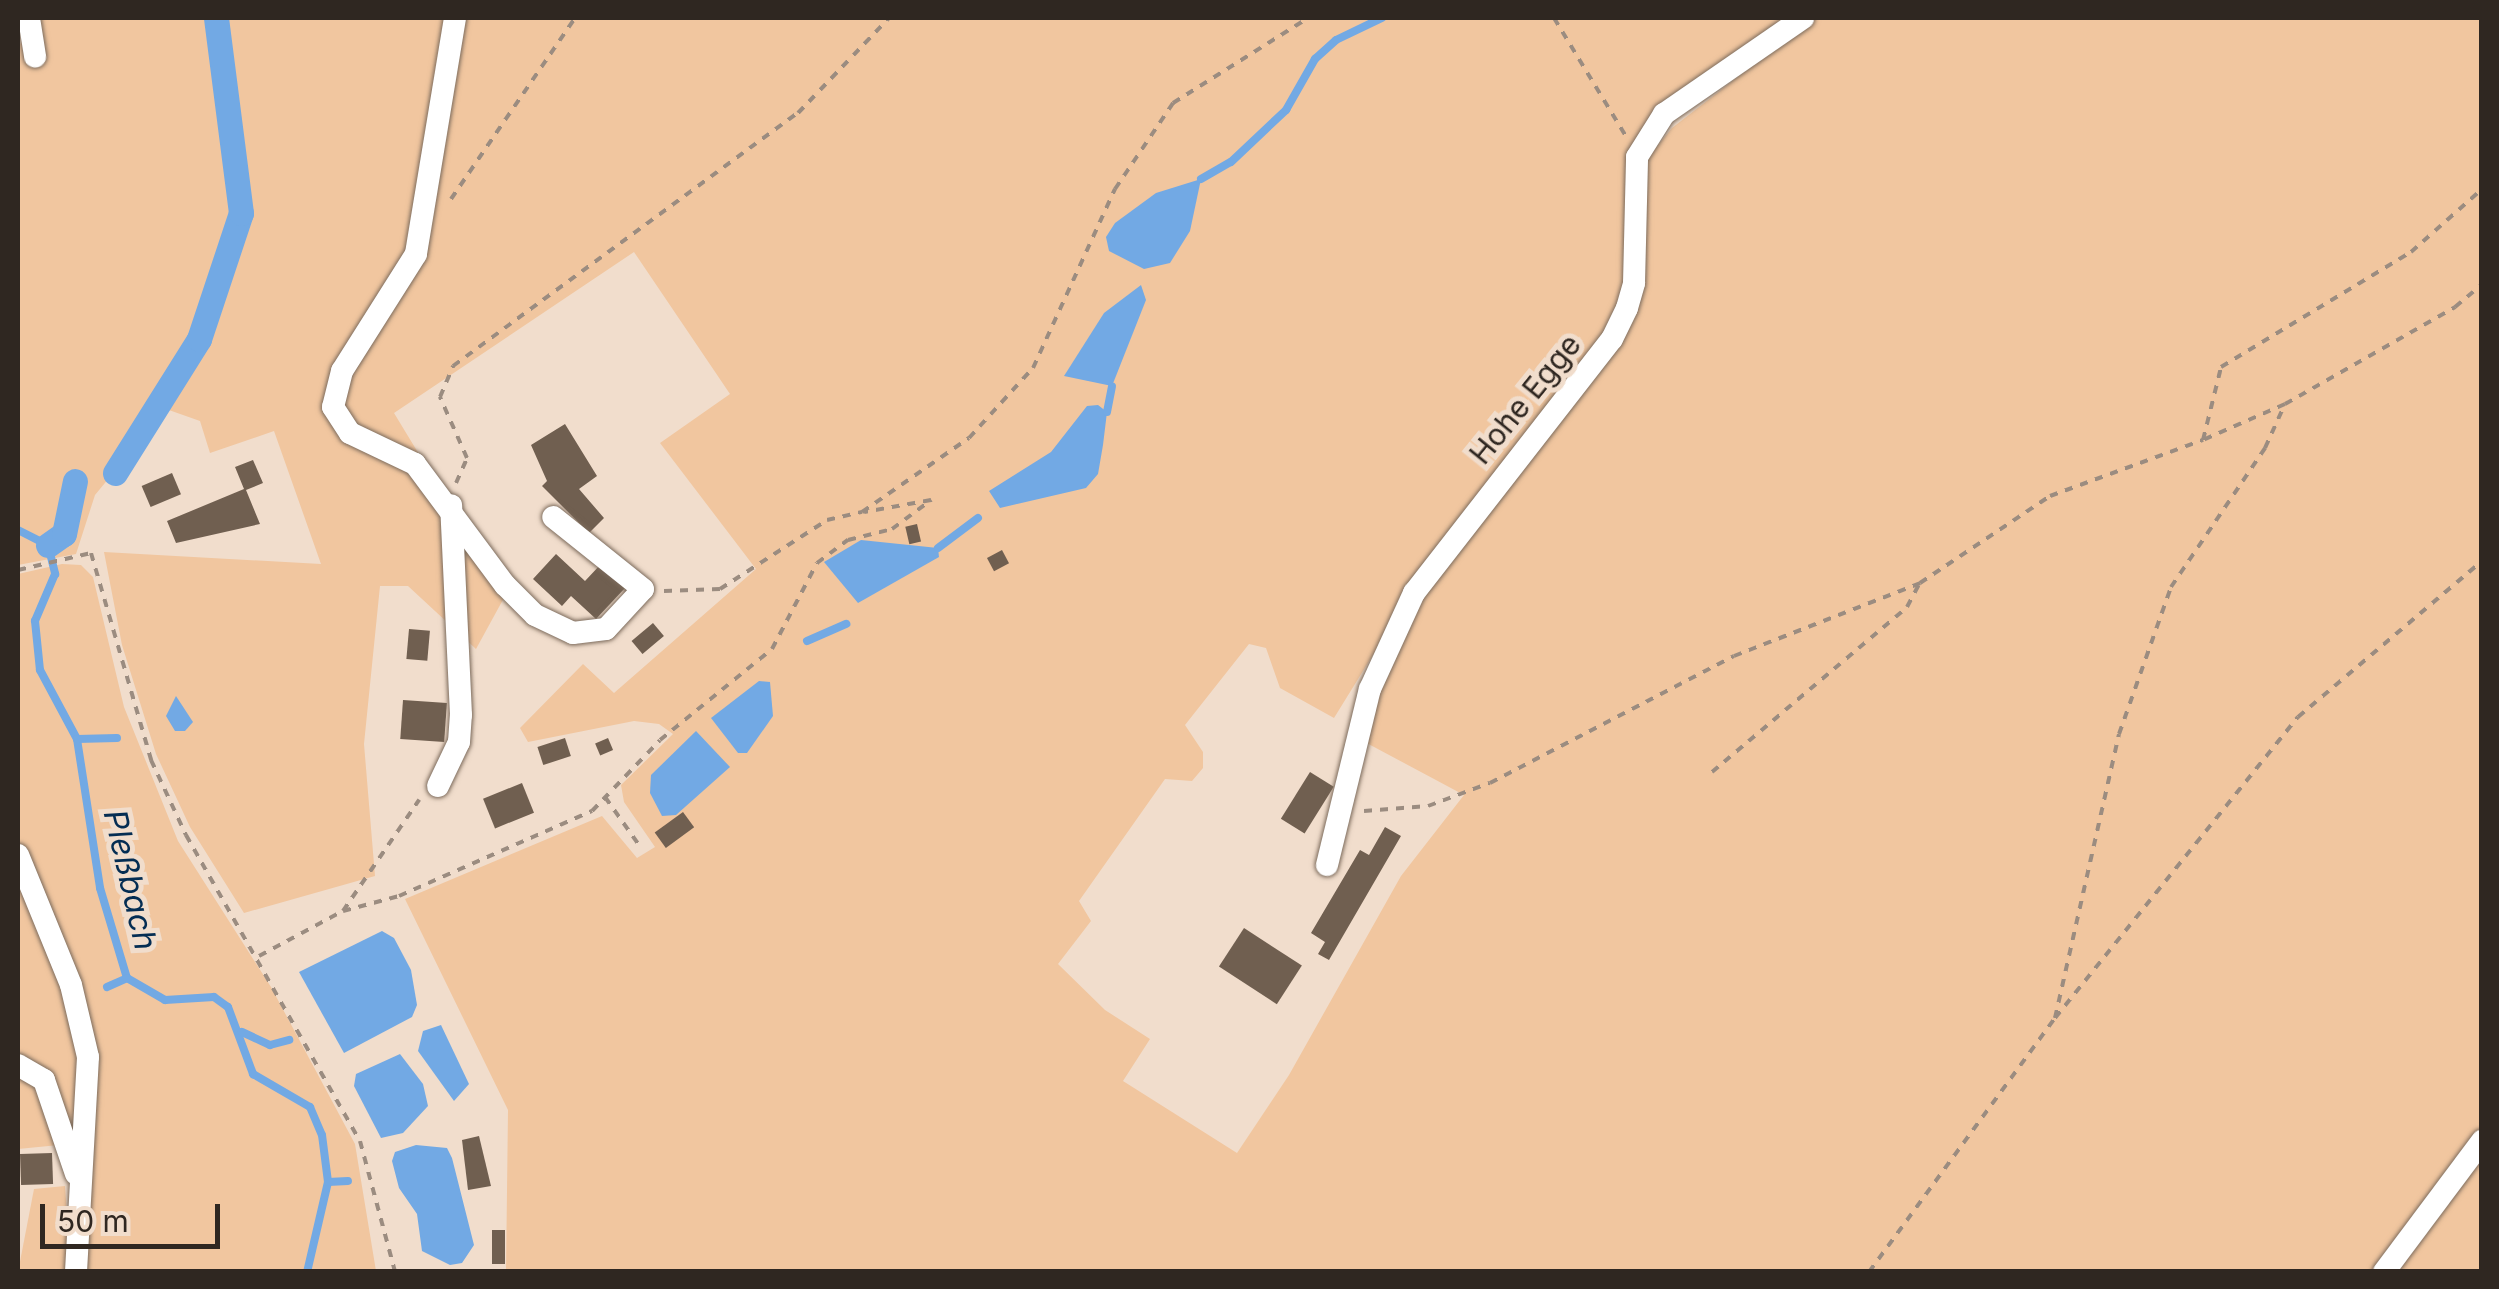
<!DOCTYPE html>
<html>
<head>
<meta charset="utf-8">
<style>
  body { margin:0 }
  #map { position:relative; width:2499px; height:1289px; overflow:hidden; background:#f1ddcc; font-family:Inter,sans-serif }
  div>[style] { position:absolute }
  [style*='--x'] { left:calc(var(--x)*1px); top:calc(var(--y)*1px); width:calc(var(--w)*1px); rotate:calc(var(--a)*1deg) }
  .green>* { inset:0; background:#f1c69f }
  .water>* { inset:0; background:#72a9e4 }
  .stream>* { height:8px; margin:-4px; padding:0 4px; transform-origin:4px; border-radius:4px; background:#72a9e4 }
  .canal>* { height:25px; margin:-12.5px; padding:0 12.5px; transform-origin:12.5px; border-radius:12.5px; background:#72a9e4 }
  .building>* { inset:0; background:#705f50; transform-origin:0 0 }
  .path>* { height:4px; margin-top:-2px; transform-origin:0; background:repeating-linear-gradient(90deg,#9b8c80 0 8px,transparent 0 16px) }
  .roads { filter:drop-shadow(0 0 2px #7c6b5c) drop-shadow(0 0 2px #7c6b5c) }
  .minor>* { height:22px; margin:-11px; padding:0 11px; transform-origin:11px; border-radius:11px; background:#fff }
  span { translate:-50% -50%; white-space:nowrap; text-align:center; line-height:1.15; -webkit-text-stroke:10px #f1ddcc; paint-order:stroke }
  .street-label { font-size:30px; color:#2f2721 }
  .water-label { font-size:32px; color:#042d53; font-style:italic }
  .frame { position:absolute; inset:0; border:20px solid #2f2721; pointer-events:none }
  .scale { position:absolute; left:40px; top:1204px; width:180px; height:45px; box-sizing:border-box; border:5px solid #2f2721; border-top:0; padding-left:12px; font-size:30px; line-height:35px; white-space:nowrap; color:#2f2721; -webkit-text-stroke:8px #f1ddcc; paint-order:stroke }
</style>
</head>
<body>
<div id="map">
  <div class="green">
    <i style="clip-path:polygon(32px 18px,1791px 18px,1678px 92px,1643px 127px,1625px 187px,1630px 281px,1623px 304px,1607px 334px,1455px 522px,1334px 718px,1280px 688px,1266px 648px,1249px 644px,1185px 725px,1203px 752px,1203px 768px,1192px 781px,1165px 779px,1079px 901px,1091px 921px,1058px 964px,1105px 1010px,1150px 1039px,1123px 1081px,1237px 1153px,1289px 1075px,1401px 876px,1464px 795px,1361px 740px,1380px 676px,1419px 595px,1454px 542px,1624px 331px,1642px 272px,1642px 165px,1672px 128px,1814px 18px,2481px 18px,2481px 1130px,2378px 1271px,506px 1271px,508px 1110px,405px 899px,602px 816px,637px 858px,655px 847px,624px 802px,621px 785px,673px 734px,659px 724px,634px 721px,528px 742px,520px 728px,583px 664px,614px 693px,756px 569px,660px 443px,730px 394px,634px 252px,394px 413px,505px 596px,476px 649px,408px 586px,380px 586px,364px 744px,375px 876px,244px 913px,190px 827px,156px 754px,122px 645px,104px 552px,321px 564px,274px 431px,210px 453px,200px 421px,166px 409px,95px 495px,76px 554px,18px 565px,18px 49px)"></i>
    <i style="clip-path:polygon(62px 564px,81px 565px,93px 577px,124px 707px,178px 841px,271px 987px,355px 1144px,376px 1271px,83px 1271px,92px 1095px,51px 912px,18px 842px,18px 574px)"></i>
    <i style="clip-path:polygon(23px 879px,83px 1055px,74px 1143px,64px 1117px,18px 1059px,18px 882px)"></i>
    <i style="clip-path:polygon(18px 1069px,39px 1081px,59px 1145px,18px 1149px)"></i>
    <i style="clip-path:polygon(2481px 1141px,2481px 1271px,2384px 1271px)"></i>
    <i style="clip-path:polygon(65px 1186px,71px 1271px,18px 1272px,34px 1189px)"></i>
  </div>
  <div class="water">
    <i style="clip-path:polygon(1201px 179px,1190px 231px,1170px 263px,1144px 269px,1109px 251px,1106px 237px,1115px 223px,1156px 193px)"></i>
    <i style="clip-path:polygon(1141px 285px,1146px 300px,1112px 386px,1064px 376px,1104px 313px)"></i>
    <i style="clip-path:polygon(1098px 405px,1107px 412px,1103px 445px,1098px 474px,1086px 488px,1000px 508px,989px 491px,1051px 452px,1087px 406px)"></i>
    <i style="clip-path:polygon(861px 540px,938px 548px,939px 557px,858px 603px,824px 562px)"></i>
    <i style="clip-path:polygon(759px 681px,770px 682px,773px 716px,747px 753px,738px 753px,711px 718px)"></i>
    <i style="clip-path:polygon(176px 696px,193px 722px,185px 731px,175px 731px,166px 716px)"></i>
    <i style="clip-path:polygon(696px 731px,730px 767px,676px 815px,662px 816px,650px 793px,651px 775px)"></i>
    <i style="clip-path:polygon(382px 931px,394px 938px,411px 970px,417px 1005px,412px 1017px,344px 1053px,299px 972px)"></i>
    <i style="clip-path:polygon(441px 1025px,469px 1084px,454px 1101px,418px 1051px,423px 1031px)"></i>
    <i style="clip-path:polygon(400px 1054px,423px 1084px,428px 1106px,403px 1133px,381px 1138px,354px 1086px,356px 1074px)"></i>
    <i style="clip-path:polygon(416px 1145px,447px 1148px,452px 1158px,474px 1245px,462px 1263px,450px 1265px,422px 1251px,417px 1214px,399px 1188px,392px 1161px,395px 1152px)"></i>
  </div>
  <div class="stream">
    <i style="--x:1201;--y:179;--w:34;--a:-30"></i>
    <i style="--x:1231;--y:162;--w:76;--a:-43.4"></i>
    <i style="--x:1286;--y:110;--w:59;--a:-60.4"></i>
    <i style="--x:1315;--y:59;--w:28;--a:-42"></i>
    <i style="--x:1336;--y:40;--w:51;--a:-25.6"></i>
    <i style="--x:1107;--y:412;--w:26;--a:-79"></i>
    <i style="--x:18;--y:530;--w:34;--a:27"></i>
    <i style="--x:48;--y:545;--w:30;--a:76"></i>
    <i style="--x:55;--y:574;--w:51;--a:113.1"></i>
    <i style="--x:35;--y:621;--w:49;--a:84.2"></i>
    <i style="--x:40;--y:670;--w:78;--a:61.8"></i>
    <i style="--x:77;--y:739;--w:151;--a:81.2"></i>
    <i style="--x:100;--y:888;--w:94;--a:73.3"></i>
    <i style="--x:127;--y:978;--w:44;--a:30.1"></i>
    <i style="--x:165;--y:1000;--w:49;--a:-3.5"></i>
    <i style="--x:214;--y:997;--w:17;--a:36"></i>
    <i style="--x:228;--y:1007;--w:72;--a:69.5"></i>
    <i style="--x:253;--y:1074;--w:66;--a:30.1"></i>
    <i style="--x:310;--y:1107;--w:30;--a:67"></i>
    <i style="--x:322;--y:1135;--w:47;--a:82.7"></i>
    <i style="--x:328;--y:1182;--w:92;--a:103.1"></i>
    <i style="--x:938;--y:548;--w:50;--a:-36.9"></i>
    <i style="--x:807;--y:641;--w:43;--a:-23.6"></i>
    <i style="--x:77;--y:739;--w:40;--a:-1.4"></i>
    <i style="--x:107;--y:987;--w:22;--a:-24"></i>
    <i style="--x:242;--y:1032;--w:31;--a:25"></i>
    <i style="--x:270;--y:1045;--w:20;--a:-15"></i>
    <i style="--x:328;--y:1182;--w:20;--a:-3"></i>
  </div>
  <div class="canal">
    <i style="--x:115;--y:473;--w:158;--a:-57.9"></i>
    <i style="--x:199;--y:339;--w:133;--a:-71.6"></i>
    <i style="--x:241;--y:213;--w:197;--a:-97.3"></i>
    <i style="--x:48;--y:545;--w:19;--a:-35"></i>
    <i style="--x:64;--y:534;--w:54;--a:-78.3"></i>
  </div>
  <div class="building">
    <i style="clip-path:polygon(565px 424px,597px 476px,579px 489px,604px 518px,589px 533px,542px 486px,547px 481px,531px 445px)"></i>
    <i style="clip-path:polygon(253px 460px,263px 483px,246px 490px,260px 524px,176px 543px,167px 521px,244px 489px,235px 467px)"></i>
    <i style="left:172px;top:473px;width:23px;height:33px;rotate:67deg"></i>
    <i style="left:917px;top:524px;width:18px;height:12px;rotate:77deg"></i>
    <i style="left:1002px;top:550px;width:15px;height:17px;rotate:62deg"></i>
    <i style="clip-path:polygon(556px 554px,585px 581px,601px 564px,626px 587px,596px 619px,571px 596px,562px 606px,533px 579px)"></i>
    <i style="left:653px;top:623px;width:17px;height:28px;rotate:50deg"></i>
    <i style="left:409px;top:629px;width:21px;height:30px;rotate:5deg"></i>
    <i style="left:403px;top:700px;width:44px;height:39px;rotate:4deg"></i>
    <i style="left:565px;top:738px;width:19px;height:29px;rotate:72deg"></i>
    <i style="left:608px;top:738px;width:13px;height:14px;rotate:67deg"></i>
    <i style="left:1310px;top:772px;width:28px;height:55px;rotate:32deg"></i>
    <i style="left:522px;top:783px;width:32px;height:42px;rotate:68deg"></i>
    <i style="left:683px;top:812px;width:19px;height:35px;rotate:54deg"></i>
    <i style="clip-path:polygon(1385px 827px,1401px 836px,1329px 960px,1318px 954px,1325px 942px,1311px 933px,1360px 850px,1369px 855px)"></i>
    <i style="left:1244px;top:928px;width:69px;height:46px;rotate:33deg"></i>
    <i style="clip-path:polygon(479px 1136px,491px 1186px,468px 1190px,462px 1140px)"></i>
    <i style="left:52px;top:1153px;width:31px;height:32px;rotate:88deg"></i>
    <i style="left:505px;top:1230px;width:34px;height:13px;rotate:90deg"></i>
  </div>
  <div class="path">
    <i style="--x:1554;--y:18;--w:137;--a:58.7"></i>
    <i style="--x:451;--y:199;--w:219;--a:-55.6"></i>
    <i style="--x:2285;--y:404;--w:196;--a:-29.7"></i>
    <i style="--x:2455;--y:307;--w:35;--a:-40"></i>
    <i style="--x:456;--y:483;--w:27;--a:-66"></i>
    <i style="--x:467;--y:458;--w:67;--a:-113.9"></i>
    <i style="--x:440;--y:397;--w:34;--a:-67"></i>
    <i style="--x:453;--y:366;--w:428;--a:-36.3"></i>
    <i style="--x:798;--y:113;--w:132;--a:-46.2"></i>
    <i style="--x:18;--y:570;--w:75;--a:-13.1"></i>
    <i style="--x:91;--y:553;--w:216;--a:73.8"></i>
    <i style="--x:151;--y:760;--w:83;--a:65"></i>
    <i style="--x:186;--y:835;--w:352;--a:60.4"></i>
    <i style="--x:360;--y:1141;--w:136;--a:75"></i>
    <i style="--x:664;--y:591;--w:56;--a:-2"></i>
    <i style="--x:720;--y:589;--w:127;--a:-32.8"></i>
    <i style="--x:827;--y:520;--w:36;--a:-13"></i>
    <i style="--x:862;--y:512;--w:130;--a:-34.7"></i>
    <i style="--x:969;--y:438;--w:95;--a:-47.6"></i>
    <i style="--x:1033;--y:368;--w:197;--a:-65.4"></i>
    <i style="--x:1115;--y:189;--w:104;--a:-56"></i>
    <i style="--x:1173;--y:103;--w:160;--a:-32.2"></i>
    <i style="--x:1712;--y:772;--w:255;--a:-40.2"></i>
    <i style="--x:1907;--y:607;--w:27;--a:-62"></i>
    <i style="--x:605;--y:797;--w:59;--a:54.7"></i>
    <i style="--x:1364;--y:811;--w:64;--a:-4.5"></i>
    <i style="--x:1428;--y:806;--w:66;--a:-20.4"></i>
    <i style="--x:1490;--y:783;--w:275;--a:-27.5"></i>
    <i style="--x:1734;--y:656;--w:200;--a:-21.4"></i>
    <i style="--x:1920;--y:583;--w:156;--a:-33.8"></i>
    <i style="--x:2050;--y:496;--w:163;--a:-20.1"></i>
    <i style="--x:343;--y:911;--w:58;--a:-15"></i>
    <i style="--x:399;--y:896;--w:211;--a:-23.8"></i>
    <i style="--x:592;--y:811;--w:98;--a:-46.2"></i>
    <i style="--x:660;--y:740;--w:144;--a:-39.1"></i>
    <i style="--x:772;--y:649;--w:97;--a:-62.4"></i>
    <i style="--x:817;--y:563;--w:39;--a:-37"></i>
    <i style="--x:848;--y:540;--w:45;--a:-14"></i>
    <i style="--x:892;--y:529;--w:49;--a:-36.6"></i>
    <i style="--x:931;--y:500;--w:68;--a:169.8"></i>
    <i style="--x:259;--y:956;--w:95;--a:-28.2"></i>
    <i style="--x:343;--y:911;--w:135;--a:-55.6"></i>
    <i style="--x:2055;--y:1018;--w:291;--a:-77.3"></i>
    <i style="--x:2119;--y:734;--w:156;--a:-70.5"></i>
    <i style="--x:2171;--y:587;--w:168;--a:-55.9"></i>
    <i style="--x:2265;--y:448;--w:48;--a:-65.6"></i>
    <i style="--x:2285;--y:404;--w:90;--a:156.3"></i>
    <i style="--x:2203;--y:440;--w:75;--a:-76.1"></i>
    <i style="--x:2221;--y:367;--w:222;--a:-31.2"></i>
    <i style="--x:2411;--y:252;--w:95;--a:-41.6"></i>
    <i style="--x:1869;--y:1272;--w:315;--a:-53.8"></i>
    <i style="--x:2055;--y:1018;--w:387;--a:-51.1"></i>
    <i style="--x:2298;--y:717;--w:241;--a:-40.3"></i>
  </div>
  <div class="roads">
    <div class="minor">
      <i style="--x:29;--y:18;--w:39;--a:81"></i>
      <i style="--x:455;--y:18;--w:239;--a:99.4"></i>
      <i style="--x:416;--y:254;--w:138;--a:122.3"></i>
      <i style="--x:342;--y:371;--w:37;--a:104"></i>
      <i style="--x:333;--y:407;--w:31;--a:57"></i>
      <i style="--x:350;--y:433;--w:72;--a:25.5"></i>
      <i style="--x:415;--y:464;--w:151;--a:53.4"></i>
      <i style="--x:505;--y:585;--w:42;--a:45"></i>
      <i style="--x:535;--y:615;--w:42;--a:25.3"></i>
      <i style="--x:573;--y:633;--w:33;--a:-7"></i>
      <i style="--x:606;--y:629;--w:54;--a:-47.2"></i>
      <i style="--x:643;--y:589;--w:115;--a:-141.3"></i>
      <i style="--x:438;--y:786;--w:49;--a:-64.5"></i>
      <i style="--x:459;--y:742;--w:27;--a:-86"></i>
      <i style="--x:461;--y:715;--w:210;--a:-92.7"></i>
      <i style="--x:18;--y:855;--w:140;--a:67.8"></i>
      <i style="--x:71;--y:985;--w:74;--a:76.7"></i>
      <i style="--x:88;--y:1057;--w:215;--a:93.2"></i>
      <i style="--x:1327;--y:865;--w:181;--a:-76.3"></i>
      <i style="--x:1370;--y:689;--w:106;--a:-65.4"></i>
      <i style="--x:1414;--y:593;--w:322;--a:-52.1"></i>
      <i style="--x:1612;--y:339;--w:34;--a:-64"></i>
      <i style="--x:1627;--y:308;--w:26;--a:-74"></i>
      <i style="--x:1634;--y:283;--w:126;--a:-88.6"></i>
      <i style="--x:1637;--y:157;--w:51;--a:-57.9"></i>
      <i style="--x:1664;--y:114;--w:169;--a:-34.6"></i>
      <i style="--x:18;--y:1065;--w:30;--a:30"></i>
      <i style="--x:44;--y:1080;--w:99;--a:71.2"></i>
      <i style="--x:2384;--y:1272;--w:164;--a:-53.2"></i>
    </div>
  </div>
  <div class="street-label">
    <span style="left:1525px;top:399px;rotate:-51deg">Hohe Egge</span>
  </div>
  <div class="water-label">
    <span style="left:130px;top:880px;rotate:77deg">Pleßbach</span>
  </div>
  <div class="frame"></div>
  <div class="scale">50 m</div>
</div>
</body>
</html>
